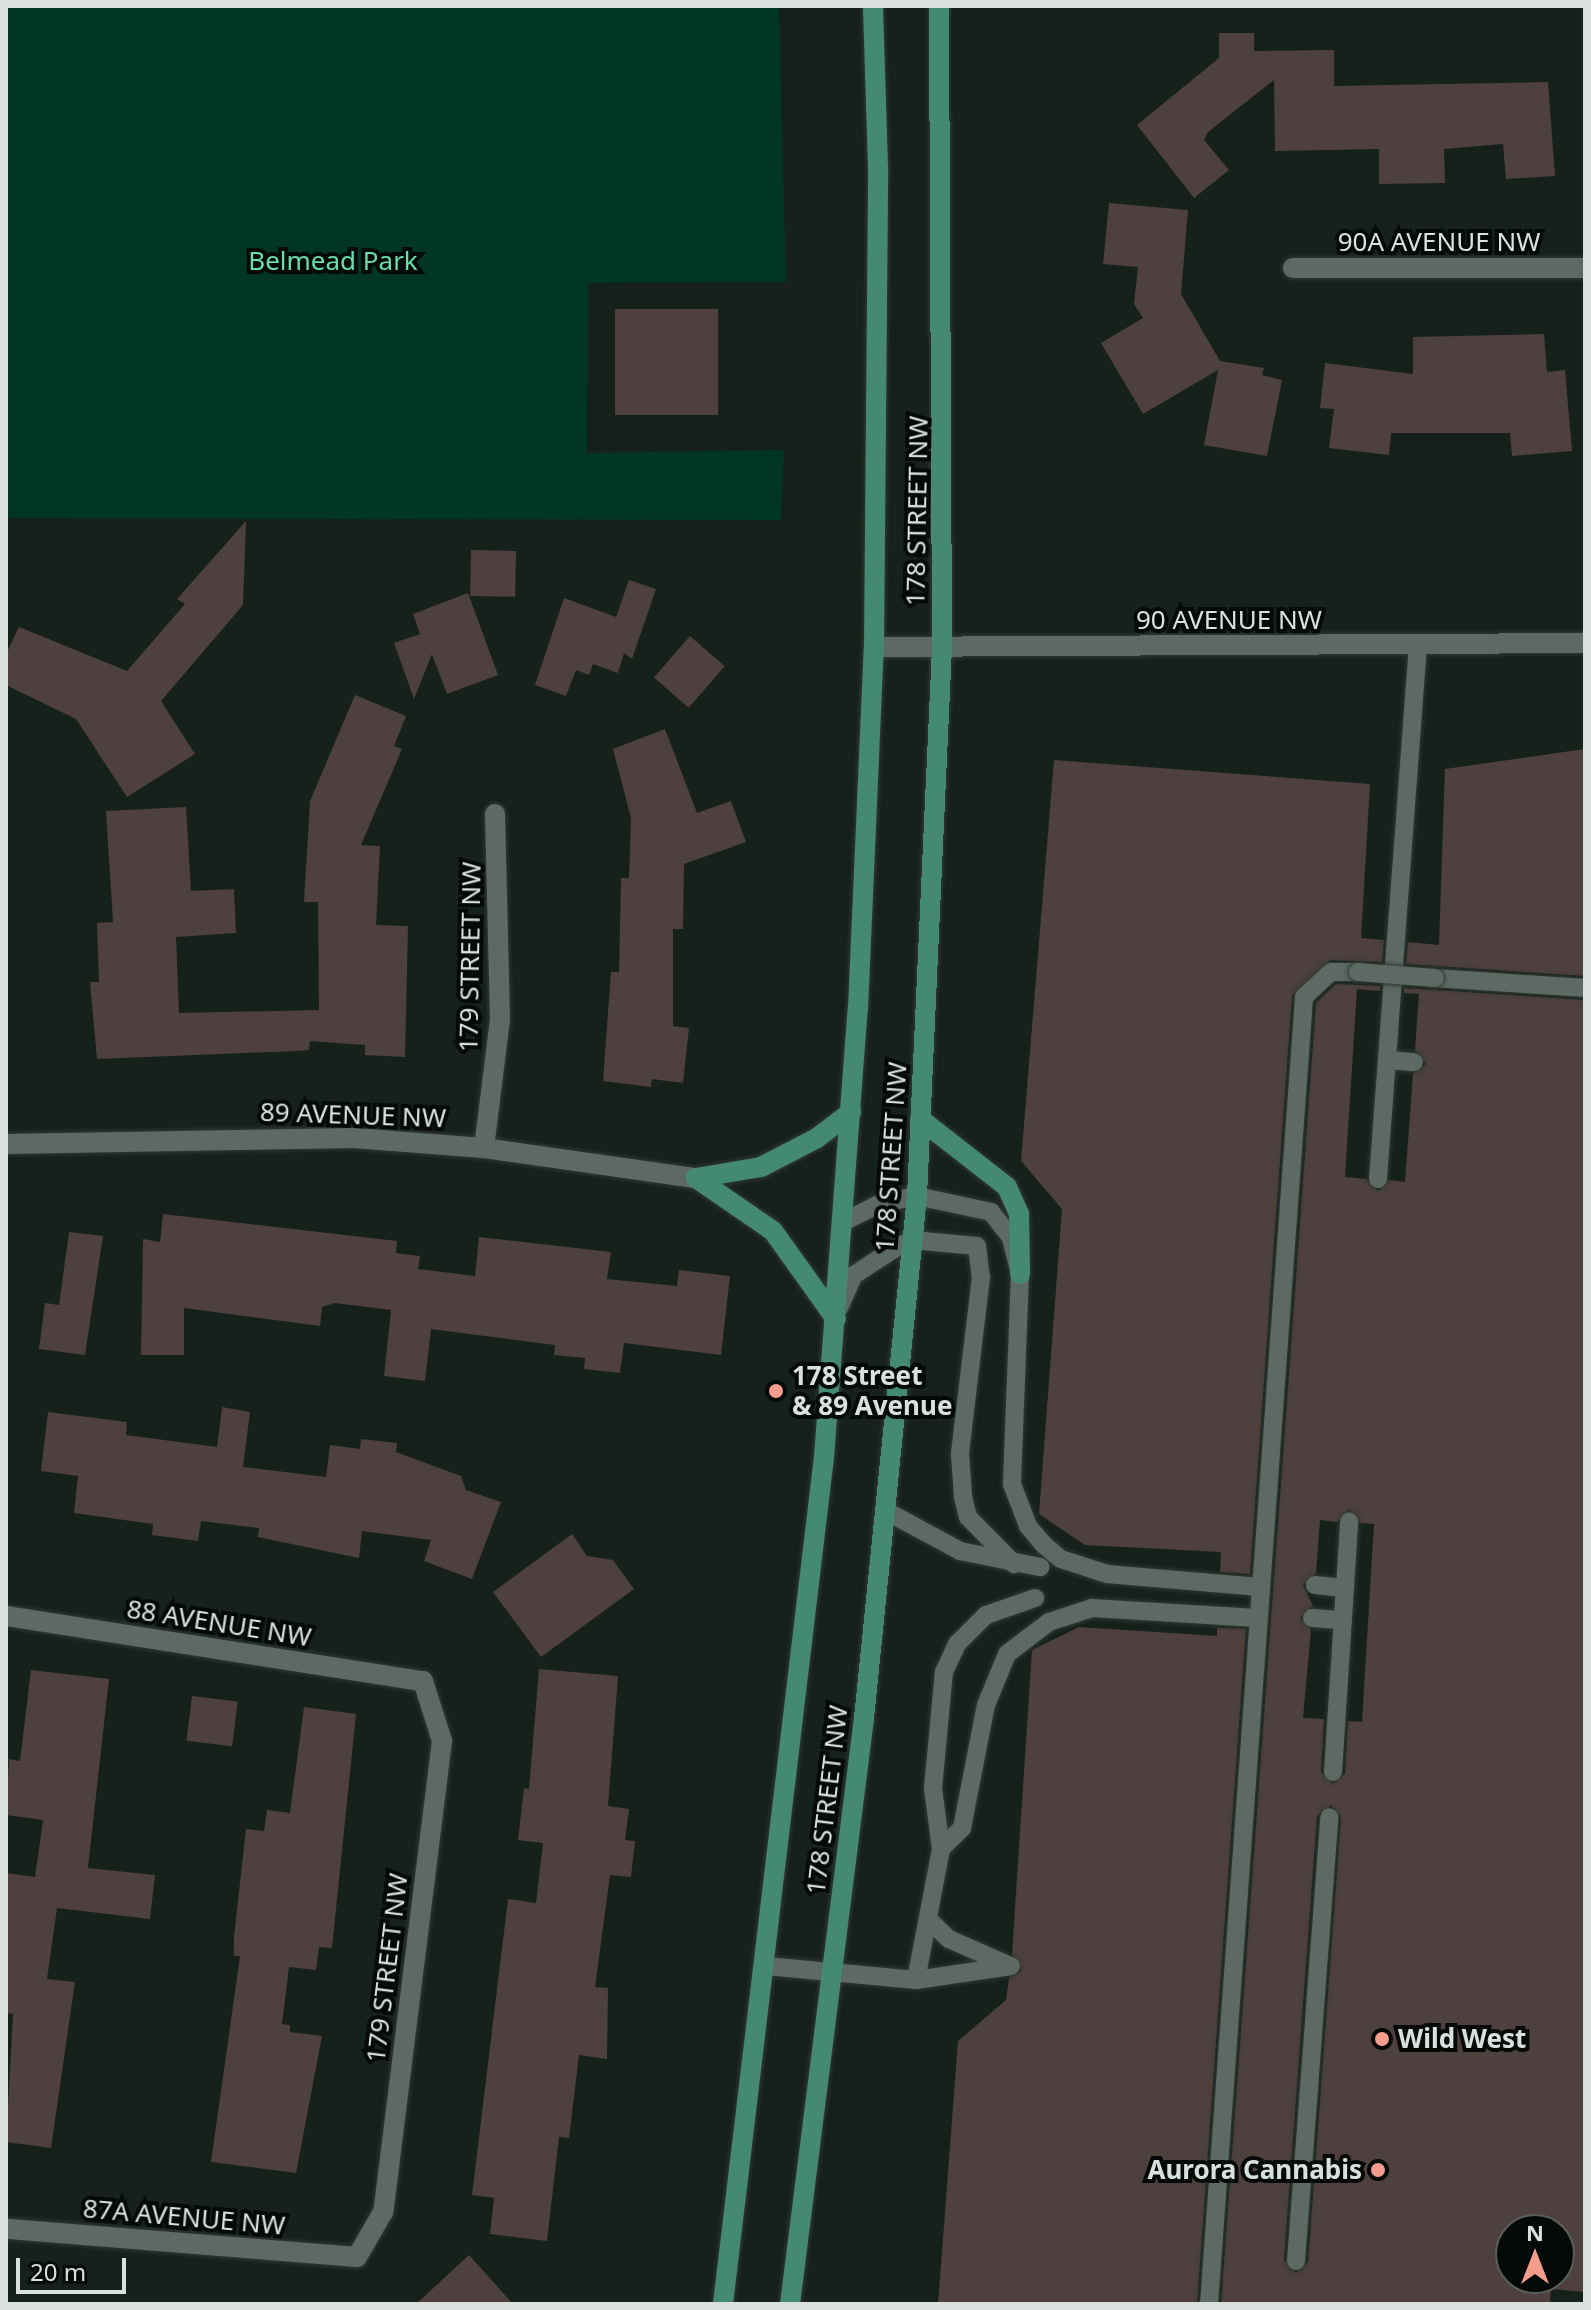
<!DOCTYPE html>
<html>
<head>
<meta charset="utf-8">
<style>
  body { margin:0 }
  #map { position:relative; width:1591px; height:2310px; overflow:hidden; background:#16211b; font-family:"Noto Sans",sans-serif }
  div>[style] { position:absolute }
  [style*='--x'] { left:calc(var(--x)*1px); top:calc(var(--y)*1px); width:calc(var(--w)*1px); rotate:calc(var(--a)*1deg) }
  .green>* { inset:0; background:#003623 }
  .building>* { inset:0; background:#4d403e; transform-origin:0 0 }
  .roads { filter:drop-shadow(0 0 2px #323935) drop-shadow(0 0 2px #323935) }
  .service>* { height:18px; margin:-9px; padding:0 9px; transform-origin:9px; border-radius:9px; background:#5d6a63 }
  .minor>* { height:20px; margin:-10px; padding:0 10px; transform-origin:10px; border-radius:10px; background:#5d6a63 }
  .tertiary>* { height:20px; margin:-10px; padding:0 10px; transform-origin:10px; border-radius:10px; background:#5d6a63 }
  .secondary>* { height:20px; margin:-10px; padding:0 10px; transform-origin:10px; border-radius:10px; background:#448a72 }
  .bridges { filter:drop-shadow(0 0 2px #323935) drop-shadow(0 0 2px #323935) }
  .service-bridge>* { height:18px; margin:-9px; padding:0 9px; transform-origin:9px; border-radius:9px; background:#5d6a63 }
  .dots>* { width:22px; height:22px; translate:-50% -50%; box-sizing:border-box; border:4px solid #050907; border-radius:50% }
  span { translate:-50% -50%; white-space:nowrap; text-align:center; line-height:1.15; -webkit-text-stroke:8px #050907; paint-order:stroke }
  .street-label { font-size:26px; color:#dae1dd }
  .park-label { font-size:26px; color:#67ddaa }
  .poi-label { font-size:26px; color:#dae1dd; font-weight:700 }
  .left { translate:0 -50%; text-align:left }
  .right { translate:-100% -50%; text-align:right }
  .frame { position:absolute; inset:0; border:8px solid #dae1dd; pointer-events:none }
  .north { position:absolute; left:1495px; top:2214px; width:80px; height:80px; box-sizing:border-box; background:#050907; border:2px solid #5a5f5d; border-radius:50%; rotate:0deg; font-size:22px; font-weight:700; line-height:32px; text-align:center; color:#dae1dd }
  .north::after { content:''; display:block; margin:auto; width:28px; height:36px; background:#f49d8c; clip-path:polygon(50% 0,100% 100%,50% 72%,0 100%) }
  .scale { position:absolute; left:16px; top:2258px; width:110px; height:36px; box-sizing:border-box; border:4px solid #dae1dd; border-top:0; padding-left:10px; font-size:24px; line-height:28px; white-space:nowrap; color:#dae1dd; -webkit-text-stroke:6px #050907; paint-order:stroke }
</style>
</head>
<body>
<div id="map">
  <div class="green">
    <i style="clip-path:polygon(6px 6px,779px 6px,786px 282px,588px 283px,587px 453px,784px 450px,781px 520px,6px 518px)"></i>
  </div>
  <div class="building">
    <i style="clip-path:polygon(1219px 33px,1254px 33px,1254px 51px,1334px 50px,1334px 86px,1548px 82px,1555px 176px,1506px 179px,1503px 144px,1444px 149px,1445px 183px,1379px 184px,1379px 149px,1275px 151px,1274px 80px,1208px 132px,1204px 140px,1229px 170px,1194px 198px,1137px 125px,1219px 58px)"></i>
    <i style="clip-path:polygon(1109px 203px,1188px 210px,1181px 294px,1220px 361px,1264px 368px,1262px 375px,1282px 380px,1267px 456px,1204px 445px,1218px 370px,1143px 414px,1101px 343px,1143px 318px,1134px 304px,1138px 267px,1103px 264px)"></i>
    <i style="left:718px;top:309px;width:106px;height:103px;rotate:90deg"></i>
    <i style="clip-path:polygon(1544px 334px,1547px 372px,1565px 370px,1572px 451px,1512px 456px,1510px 433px,1391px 433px,1389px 455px,1329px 448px,1334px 409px,1320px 408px,1325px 363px,1413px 374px,1413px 337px)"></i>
    <i style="clip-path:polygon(246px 521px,243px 605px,161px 701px,195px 754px,127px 797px,76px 719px,6px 685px,6px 654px,19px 627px,127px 671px,185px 604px,177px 599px)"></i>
    <i style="left:471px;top:550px;width:45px;height:46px;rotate:1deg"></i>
    <i style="clip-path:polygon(629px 580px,656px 589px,632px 659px,624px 653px,618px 673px,593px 664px,589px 675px,576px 670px,566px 696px,535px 685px,564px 598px,616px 617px)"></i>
    <i style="clip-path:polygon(468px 593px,498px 675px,447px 694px,432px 654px,414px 699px,394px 643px,420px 634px,413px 614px)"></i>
    <i style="left:690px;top:636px;width:46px;height:55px;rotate:41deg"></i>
    <i style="clip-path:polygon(355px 695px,406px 716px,394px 746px,402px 749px,361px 845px,380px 846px,376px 925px,408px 926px,405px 1057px,365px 1055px,365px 1045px,310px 1041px,309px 1050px,296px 1051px,97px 1059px,90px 982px,99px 982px,97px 923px,113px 922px,106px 811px,186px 807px,191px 891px,234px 889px,236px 933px,176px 937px,179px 1013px,319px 1010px,318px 902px,304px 902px,310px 801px)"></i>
    <i style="clip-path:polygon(665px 729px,697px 813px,731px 801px,746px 842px,684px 864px,683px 929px,673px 929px,673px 1026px,689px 1028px,683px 1083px,652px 1079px,651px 1087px,603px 1081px,611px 972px,619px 972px,621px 878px,629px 878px,631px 818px,613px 749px)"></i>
    <i style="clip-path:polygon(1585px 749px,1585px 976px,1406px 964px,1408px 942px,1439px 945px,1445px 769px)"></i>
    <i style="clip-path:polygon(1054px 760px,1370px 784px,1361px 938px,1384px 940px,1382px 962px,1330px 960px,1292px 996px,1250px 1574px,1220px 1572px,1221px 1552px,1085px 1545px,1039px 1514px,1062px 1209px,1021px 1161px)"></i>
    <i style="clip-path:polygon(evenodd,1336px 984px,1380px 986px,1380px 991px,1357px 989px,1345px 1177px,1366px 1179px,1378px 1191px,1390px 1180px,1405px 1182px,1413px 1074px,1426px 1064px,1415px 1050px,1419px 994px,1404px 993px,1404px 988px,1585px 1000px,1585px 2292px,1551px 2289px,1550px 2304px,1221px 2304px,1316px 1003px,1336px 984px,1349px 1510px,1361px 1523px,1374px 1524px,1362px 1722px,1348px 1721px,1345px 1774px,1333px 1784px,1321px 1772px,1324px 1719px,1303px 1718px,1311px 1630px,1300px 1618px,1313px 1606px,1303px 1585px,1316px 1573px,1320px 1520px,1337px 1522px,1349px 1510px,1336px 984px,1331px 1805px,1341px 1818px,1308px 2262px,1296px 2273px,1284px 2260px,1317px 1816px,1331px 1805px,1336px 984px,1511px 2230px,1559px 2230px,1559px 2278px,1511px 2278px,1511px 2230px)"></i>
    <i style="clip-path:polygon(163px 1214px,397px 1241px,396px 1253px,420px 1256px,418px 1269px,475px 1276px,479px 1237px,611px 1252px,607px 1279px,677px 1286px,679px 1270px,730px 1276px,721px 1355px,624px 1343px,620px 1373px,584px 1369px,585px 1358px,554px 1355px,555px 1345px,431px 1329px,425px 1381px,384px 1376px,391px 1310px,335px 1303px,322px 1307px,320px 1326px,184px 1308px,184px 1355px,141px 1355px,143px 1239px,160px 1242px)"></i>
    <i style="clip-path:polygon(69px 1232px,103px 1236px,85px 1355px,39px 1349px,45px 1303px,59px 1305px)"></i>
    <i style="clip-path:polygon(222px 1407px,250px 1412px,243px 1467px,326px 1477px,330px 1445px,360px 1449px,361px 1439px,397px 1443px,396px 1452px,461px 1476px,466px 1490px,501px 1502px,472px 1579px,424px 1561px,431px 1540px,362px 1531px,359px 1558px,258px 1537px,259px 1528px,201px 1521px,198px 1541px,152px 1535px,153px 1524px,74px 1513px,78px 1476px,41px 1471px,48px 1412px,127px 1422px,126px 1435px,217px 1447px)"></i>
    <i style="clip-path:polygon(572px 1534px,587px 1556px,613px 1560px,634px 1589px,541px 1657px,493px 1592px)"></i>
    <i style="clip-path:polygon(1079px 1627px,1217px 1636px,1217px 1628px,1246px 1629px,1197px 2304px,938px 2304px,958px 2041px,1006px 2000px,1009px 1978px,1022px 1970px,1012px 1954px,1032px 1650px)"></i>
    <i style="clip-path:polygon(539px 1669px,618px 1676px,608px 1806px,629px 1809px,625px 1840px,635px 1841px,631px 1877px,610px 1875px,595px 1987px,608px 1988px,607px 2059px,579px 2055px,569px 2138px,559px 2137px,547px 2241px,490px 2234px,494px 2198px,472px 2195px,508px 1899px,536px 1903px,543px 1843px,518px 1840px,524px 1788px,529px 1789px)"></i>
    <i style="clip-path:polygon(31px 1670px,109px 1679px,88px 1868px,155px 1875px,150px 1919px,57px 1908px,47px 1979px,75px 1982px,51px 2148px,6px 2142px,13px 2014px,6px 2013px,6px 1873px,35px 1877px,43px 1820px,6px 1815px,9px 1759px,20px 1761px)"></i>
    <i style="left:192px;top:1696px;width:46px;height:45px;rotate:7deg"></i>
    <i style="clip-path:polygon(304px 1707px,356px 1714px,332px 1948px,319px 1947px,316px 1970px,289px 1967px,282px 2024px,290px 2025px,290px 2032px,322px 2036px,296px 2173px,211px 2162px,240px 1956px,234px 1956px,234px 1937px,246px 1829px,264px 1831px,267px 1810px,290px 1813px)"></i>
    <i style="clip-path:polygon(469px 2255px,513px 2304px,416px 2304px)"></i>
  </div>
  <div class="roads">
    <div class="service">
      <i style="--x:1435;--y:978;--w:150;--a:3.8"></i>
      <i style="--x:1389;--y:1060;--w:25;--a:5"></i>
      <i style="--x:1378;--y:1179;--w:535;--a:-85.72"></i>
      <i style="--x:843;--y:1222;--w:40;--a:-26.6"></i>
      <i style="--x:879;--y:1204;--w:39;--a:-12"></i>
      <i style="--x:917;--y:1196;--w:76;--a:12.2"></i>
      <i style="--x:991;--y:1212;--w:33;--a:52"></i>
      <i style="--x:1011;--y:1238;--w:37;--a:76"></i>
      <i style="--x:1020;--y:1274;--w:210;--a:92.2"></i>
      <i style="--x:1012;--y:1484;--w:45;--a:69.1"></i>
      <i style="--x:1028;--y:1526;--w:23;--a:50"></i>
      <i style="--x:1043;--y:1544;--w:23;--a:40"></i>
      <i style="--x:1061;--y:1559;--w:48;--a:18.1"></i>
      <i style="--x:1107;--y:1574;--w:153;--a:4.9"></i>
      <i style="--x:839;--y:1308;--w:36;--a:-66"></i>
      <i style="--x:854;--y:1275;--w:51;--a:-33.1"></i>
      <i style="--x:897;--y:1247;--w:17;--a:-24"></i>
      <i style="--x:913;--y:1240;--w:64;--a:5.4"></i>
      <i style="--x:977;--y:1246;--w:31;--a:83"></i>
      <i style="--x:981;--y:1277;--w:178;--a:96.8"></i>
      <i style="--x:960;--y:1454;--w:43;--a:86"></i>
      <i style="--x:963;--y:1497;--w:21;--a:76"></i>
      <i style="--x:968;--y:1517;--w:66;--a:45.6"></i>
      <i style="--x:886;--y:1511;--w:84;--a:28.4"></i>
      <i style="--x:960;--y:1551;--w:82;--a:11.3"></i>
      <i style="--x:1315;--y:1585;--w:30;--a:6"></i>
      <i style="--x:1312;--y:1618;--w:31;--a:4"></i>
      <i style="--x:1333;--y:1772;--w:251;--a:-86.3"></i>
      <i style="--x:941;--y:1849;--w:62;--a:-97.5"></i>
      <i style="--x:933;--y:1788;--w:117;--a:-84.6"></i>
      <i style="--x:944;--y:1672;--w:31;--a:-65"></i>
      <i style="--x:957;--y:1644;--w:41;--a:-45"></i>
      <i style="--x:986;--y:1615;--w:52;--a:-19.1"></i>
      <i style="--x:928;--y:1919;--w:29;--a:44"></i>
      <i style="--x:949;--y:1939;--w:64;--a:23.8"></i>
      <i style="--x:766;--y:1966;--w:151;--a:5.3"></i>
      <i style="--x:916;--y:1980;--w:96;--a:-8.4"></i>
      <i style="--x:916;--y:1980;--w:133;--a:-79.2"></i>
      <i style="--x:941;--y:1849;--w:30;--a:-45"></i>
      <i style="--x:962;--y:1828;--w:125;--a:-79"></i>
      <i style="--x:986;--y:1705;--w:55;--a:-67.6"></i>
      <i style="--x:1007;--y:1654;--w:53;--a:-37.3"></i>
      <i style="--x:1049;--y:1622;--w:45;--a:-18"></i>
      <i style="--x:1092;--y:1608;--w:165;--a:3.5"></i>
      <i style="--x:1296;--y:2261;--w:445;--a:-85.7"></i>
      <i style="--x:1209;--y:2304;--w:1310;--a:-85.84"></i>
      <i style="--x:1304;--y:997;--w:37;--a:-43"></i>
      <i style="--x:1331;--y:972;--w:27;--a:0"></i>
    </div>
    <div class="minor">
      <i style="--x:1293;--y:268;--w:292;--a:0"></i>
      <i style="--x:6;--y:1144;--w:348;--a:-1"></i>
      <i style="--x:354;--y:1138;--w:130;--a:4.4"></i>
      <i style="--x:484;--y:1148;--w:214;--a:8.1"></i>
      <i style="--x:484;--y:1148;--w:130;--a:-82.9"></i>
      <i style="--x:500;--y:1019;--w:205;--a:-91.4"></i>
      <i style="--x:6;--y:1616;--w:422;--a:8.9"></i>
      <i style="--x:423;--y:1681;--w:63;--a:72.4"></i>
      <i style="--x:442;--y:1741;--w:475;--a:97.1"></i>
      <i style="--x:383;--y:2212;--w:52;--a:120"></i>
      <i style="--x:357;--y:2257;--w:352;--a:-175.4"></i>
    </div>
    <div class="tertiary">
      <i style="--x:874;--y:647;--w:711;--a:-0.32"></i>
    </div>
    <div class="secondary">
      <i style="--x:920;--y:1119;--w:110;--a:38"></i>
      <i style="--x:1007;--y:1187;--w:30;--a:66"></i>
      <i style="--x:1019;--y:1214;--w:60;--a:89"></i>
      <i style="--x:696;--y:1178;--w:93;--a:34.5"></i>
      <i style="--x:773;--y:1231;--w:108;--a:54.4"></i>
      <i style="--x:696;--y:1178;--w:66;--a:-9.6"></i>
      <i style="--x:761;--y:1167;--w:63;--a:-27.4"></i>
      <i style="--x:817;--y:1138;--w:43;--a:-37.4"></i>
      <i style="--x:723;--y:2304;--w:853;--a:-83.2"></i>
      <i style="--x:824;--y:1457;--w:449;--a:-85.7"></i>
      <i style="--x:858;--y:1009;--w:362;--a:-87.5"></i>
      <i style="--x:874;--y:647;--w:480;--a:-89.5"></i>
      <i style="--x:878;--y:167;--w:161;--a:-91.8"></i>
      <i style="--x:790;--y:2304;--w:591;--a:-82.8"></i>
      <i style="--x:864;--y:1718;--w:525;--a:-84.2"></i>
      <i style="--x:917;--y:1196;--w:549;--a:-87.39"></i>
      <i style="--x:942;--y:648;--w:642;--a:-90.27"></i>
    </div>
  </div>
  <div class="bridges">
    <div class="service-bridge">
      <i style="--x:1358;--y:972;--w:77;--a:4.5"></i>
    </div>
  </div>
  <div class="dots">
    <i style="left:776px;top:1391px;background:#f49d8c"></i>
    <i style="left:1382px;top:2039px;background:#f49d8c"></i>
    <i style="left:1378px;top:2170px;background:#f49d8c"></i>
  </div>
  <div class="street-label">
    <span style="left:1439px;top:242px">90A AVENUE NW</span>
    <span style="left:917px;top:511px;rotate:-89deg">178 STREET NW</span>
    <span style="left:1229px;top:620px">90 AVENUE NW</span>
    <span style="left:470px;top:957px;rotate:-89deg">179 STREET NW</span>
    <span style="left:353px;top:1115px;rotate:2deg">89 AVENUE NW</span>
    <span style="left:891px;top:1157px;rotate:-86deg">178 STREET NW</span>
    <span style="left:219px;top:1623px;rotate:9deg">88 AVENUE NW</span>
    <span style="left:827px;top:1800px;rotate:-83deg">178 STREET NW</span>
    <span style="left:387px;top:1968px;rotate:-83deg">179 STREET NW</span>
    <span style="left:184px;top:2217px;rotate:5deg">87A AVENUE NW</span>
  </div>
  <div class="park-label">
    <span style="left:333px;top:261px">Belmead Park</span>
  </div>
  <div class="poi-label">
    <span class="left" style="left:792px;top:1391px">178 Street<br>&amp; 89 Avenue</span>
    <span class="left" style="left:1398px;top:2039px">Wild West</span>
    <span class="right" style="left:1362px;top:2170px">Aurora Cannabis</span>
  </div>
  <div class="frame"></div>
  <div class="north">N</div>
  <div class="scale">20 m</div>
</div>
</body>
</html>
